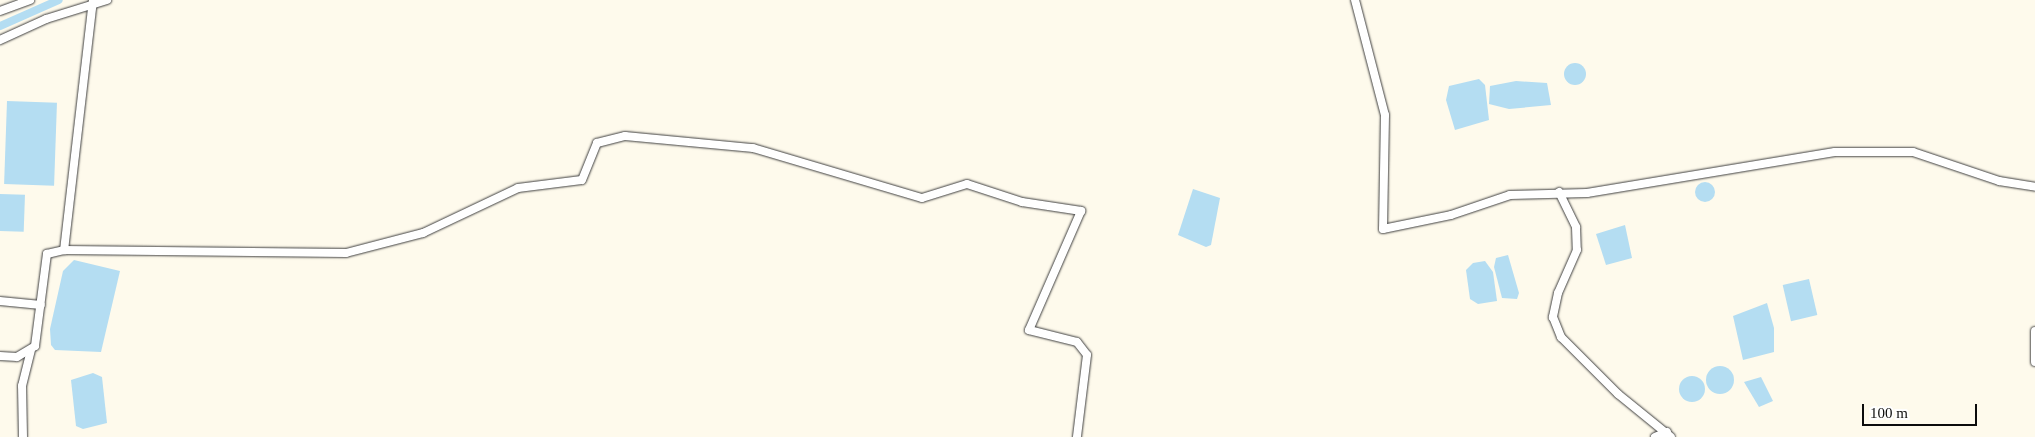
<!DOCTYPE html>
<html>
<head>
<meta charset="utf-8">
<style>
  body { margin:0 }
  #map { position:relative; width:2035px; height:437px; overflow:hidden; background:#fefaec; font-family:"Times New Roman",serif }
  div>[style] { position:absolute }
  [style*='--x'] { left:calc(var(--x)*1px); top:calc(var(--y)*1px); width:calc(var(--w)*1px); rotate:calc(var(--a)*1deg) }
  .water>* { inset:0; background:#b4ddf2; transform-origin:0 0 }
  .round { border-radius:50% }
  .canal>* { height:8px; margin:-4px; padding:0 4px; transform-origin:4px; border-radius:4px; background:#b4ddf2 }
  .roads { filter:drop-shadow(0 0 1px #3f3f3f) drop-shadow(0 0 1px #3f3f3f) }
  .minor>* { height:8px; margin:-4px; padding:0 4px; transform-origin:4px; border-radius:4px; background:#fff }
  span { translate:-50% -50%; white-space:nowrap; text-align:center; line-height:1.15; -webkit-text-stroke:5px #fff; paint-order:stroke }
  .scale { position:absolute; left:1862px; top:404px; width:115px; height:22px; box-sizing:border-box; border:2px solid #0c0c0c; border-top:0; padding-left:6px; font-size:15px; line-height:18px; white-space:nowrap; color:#0c0c0c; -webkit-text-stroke:4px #fff; paint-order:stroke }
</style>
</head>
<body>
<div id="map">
  <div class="water">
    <i class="round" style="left:1564px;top:63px;width:22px;height:22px"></i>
    <i style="clip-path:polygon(1479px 79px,1485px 85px,1489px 120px,1455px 130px,1446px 100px,1449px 86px)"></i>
    <i style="clip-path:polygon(1516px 81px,1547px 83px,1551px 105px,1509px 109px,1489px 104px,1490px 86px)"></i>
    <i style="left:7px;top:101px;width:50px;height:83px;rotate:2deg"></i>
    <i class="round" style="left:1695px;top:182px;width:20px;height:20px"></i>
    <i style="clip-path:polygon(1193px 189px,1220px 198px,1211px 245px,1206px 247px,1178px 235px)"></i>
    <i style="left:0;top:194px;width:25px;height:37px;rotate:2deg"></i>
    <i style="clip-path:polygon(1625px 225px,1632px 258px,1606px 265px,1596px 234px)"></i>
    <i style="clip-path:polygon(1508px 255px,1519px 293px,1517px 299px,1502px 298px,1494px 267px,1496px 258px)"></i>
    <i style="clip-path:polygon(74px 260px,120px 271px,101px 352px,55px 350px,51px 345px,50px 329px,63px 271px)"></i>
    <i style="clip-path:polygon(1473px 263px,1485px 261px,1493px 272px,1497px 301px,1478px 304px,1470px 299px,1466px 270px)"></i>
    <i style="left:1809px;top:279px;width:37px;height:27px;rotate:77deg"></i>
    <i style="clip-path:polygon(1767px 303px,1774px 328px,1774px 352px,1743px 360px,1733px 316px)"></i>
    <i class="round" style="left:1706px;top:366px;width:28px;height:28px"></i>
    <i style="clip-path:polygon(93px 373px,102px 377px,107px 423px,83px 429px,76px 426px,71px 380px)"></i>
    <i class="round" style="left:1679px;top:376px;width:26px;height:26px"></i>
    <i style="clip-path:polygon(1761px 377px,1773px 401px,1759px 407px,1744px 382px)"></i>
  </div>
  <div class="canal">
    <i style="--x:0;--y:26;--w:64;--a:-23.8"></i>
  </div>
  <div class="roads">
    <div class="minor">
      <i style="--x:93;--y:0;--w:252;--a:96.6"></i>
      <i style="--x:64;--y:250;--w:282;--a:0.6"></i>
      <i style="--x:346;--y:253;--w:80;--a:-14.6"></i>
      <i style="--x:423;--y:233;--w:105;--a:-25.3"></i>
      <i style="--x:518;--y:188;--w:64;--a:-7.1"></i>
      <i style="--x:582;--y:180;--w:40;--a:-68"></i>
      <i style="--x:597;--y:143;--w:29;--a:-14"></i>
      <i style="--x:625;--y:136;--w:129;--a:5.4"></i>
      <i style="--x:753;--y:148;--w:176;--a:16.5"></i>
      <i style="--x:922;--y:198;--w:47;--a:-17.3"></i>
      <i style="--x:967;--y:184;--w:58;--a:18.1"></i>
      <i style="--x:1022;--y:202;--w:60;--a:8.7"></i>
      <i style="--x:1081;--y:211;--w:130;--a:113.6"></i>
      <i style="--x:1029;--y:330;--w:49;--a:14"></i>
      <i style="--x:1077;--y:342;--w:16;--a:52"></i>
      <i style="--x:1087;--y:355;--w:83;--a:97"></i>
      <i style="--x:1355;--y:0;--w:119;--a:75.4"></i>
      <i style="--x:1385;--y:115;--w:114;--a:91"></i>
      <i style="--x:1383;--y:229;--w:69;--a:-11.6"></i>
      <i style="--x:1451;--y:215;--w:62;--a:-18.7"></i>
      <i style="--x:1510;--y:195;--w:77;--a:-1.5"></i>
      <i style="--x:1587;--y:193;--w:251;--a:-9.4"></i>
      <i style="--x:1835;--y:152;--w:78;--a:0"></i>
      <i style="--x:1913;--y:152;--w:91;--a:18.6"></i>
      <i style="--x:1999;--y:181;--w:36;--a:9"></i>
      <i style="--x:0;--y:11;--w:32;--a:-20"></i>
      <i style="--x:0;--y:40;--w:51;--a:-24.5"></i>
      <i style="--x:46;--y:19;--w:64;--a:-17.3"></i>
      <i style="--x:1559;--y:192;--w:39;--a:64"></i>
      <i style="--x:1576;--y:227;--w:23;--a:88"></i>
      <i style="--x:1577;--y:250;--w:47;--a:113.8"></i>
      <i style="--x:1558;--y:293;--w:25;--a:102"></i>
      <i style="--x:1553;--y:317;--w:22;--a:68"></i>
      <i style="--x:1561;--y:337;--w:81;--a:45"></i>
      <i style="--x:1618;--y:394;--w:68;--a:39.1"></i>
      <i style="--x:0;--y:301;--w:41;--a:5.6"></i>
      <i style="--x:2035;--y:331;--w:31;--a:90"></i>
      <i style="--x:0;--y:356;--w:17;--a:3"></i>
      <i style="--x:17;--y:357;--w:21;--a:-31"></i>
      <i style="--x:35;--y:346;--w:93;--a:-82.6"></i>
      <i style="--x:47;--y:254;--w:17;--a:-13"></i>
      <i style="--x:23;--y:437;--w:51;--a:-91.1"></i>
      <i style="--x:22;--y:386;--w:37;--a:-76"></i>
      <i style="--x:1655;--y:437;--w:13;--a:-23"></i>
    </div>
  </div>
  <div class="scale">100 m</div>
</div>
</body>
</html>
